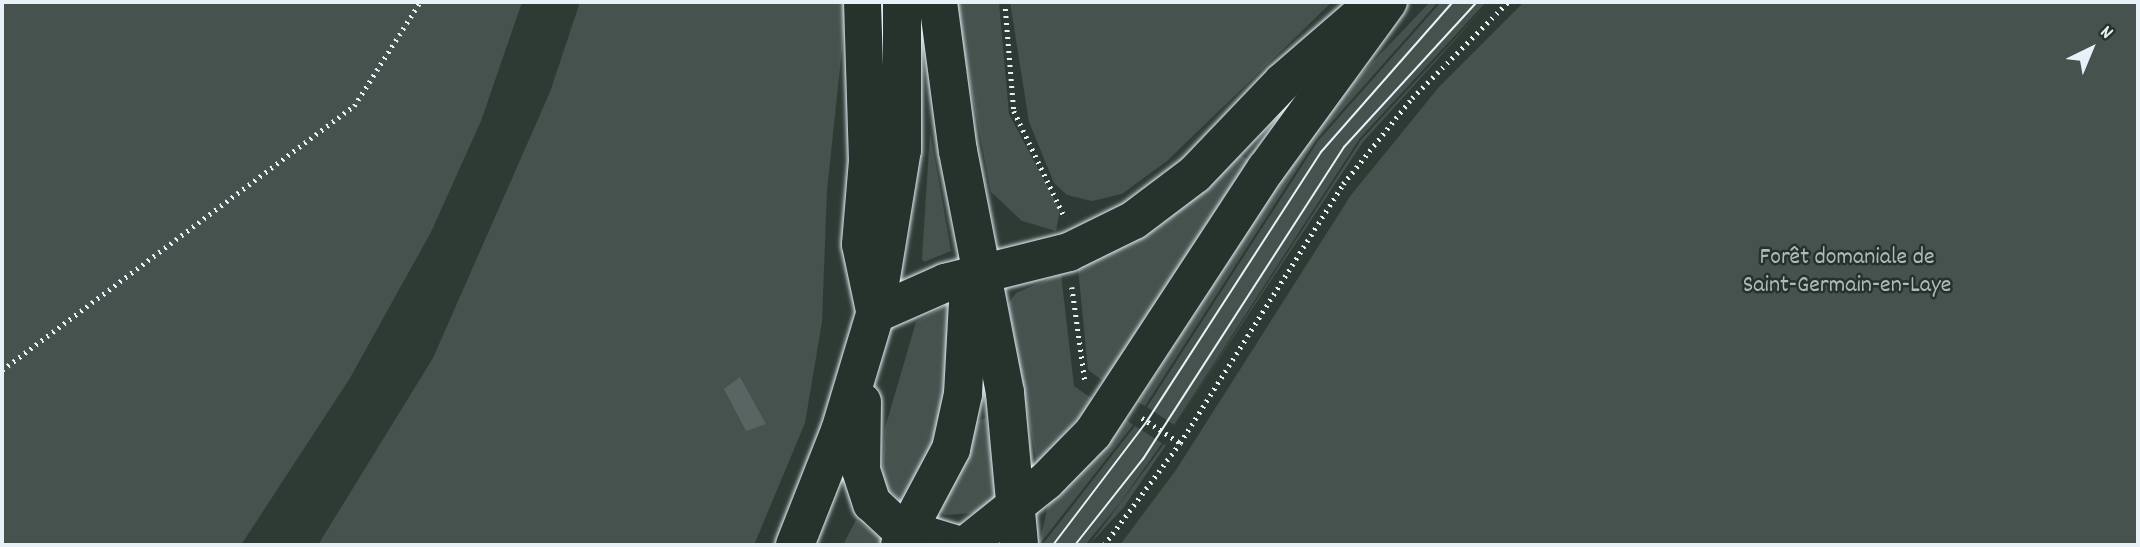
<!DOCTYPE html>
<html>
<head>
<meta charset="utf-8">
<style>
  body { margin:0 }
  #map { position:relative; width:2140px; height:547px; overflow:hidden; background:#2e3b35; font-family:Dekko,sans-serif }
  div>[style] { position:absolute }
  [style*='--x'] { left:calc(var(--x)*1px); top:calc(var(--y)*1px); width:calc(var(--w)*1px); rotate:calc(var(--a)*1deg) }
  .green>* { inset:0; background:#45524e }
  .building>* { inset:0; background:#596563 }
  .path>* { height:4.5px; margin-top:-2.25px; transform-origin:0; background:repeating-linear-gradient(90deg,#e8f1f8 0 2px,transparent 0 7px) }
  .roads { filter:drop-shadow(0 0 2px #e8f1f8) drop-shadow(0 0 2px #e8f1f8) }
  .minor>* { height:37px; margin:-18.5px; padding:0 18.5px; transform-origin:18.5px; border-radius:18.5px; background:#26332d }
  .major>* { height:38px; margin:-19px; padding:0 19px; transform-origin:19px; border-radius:19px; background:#26332d }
  .tram>* { height:2px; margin:-1px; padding:0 1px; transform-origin:1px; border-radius:1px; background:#e8f1f8 }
  span { translate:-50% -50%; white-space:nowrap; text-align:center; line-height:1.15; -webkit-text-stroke:5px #26332d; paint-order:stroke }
  .park-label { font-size:24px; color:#afb9bc }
  .frame { position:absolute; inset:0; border:4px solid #e8f1f8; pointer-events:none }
  .north { position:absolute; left:2056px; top:14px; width:70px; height:70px; -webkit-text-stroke:5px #26332d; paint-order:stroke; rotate:43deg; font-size:19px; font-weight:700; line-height:28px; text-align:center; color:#e8f1f8 }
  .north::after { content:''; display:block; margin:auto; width:24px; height:32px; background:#e8f1f8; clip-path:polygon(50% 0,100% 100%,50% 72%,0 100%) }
</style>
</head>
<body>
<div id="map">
  <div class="green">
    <i style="clip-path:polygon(2px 2px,522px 2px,481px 121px,431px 232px,350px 378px,241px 545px,2px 545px)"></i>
    <i style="clip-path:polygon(580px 2px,847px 2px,827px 190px,822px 322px,805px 423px,754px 545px,318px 545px,433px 358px,550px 92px)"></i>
    <i style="clip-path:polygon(954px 2px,999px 2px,1009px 114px,1060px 210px,1056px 231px,1022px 221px,991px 192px)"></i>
    <i style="clip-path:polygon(1010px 2px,1332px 2px,1167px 161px,1122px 194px,1092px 201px,1067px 195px,1054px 183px,1029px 122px)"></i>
    <i style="clip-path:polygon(1430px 2px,1438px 2px,1316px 140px,1145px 406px,1138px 402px,1285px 173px,1349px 87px)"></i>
    <i style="clip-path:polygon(1441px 2px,1486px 2px,1360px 138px,1174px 425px,1147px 407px,1318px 141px)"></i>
    <i style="clip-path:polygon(1489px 2px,1363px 142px,1175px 425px,1361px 140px)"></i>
    <i style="clip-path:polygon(1524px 2px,2138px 2px,2138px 545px,1120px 545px,1176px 470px,1351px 195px,1439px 87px)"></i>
    <i style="clip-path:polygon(930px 132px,951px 251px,924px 262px,922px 259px)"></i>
    <i style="clip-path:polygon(1239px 154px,1250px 161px,1106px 383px,1088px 370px,1078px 268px,1157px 228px)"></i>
    <i style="clip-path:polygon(1061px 274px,1074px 386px,1094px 400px,1037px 464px,1008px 304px,1016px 293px)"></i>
    <i style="clip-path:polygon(951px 302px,944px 423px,906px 507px,882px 482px,885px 428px,916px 322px)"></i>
    <i style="clip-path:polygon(986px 418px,996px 496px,976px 513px,944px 515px,939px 509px,973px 423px)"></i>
    <i style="clip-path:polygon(1126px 419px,1133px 425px,1039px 545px,1048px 505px)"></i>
    <i style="clip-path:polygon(1135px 426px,1162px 443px,1120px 503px,1085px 545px,1042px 545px)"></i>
    <i style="clip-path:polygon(1164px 444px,1166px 445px,1124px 507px,1089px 545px)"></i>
    <i style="clip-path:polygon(856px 520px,887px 543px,887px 545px,843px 545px)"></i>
  </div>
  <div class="building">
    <i style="clip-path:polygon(740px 377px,766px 424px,746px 431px,724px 389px)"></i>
  </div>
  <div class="path">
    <i style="--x:1005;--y:2;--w:109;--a:85.3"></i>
    <i style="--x:1014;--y:111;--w:116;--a:64.5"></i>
    <i style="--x:1072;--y:287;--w:95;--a:82.1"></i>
    <i style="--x:2;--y:370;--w:440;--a:-36.9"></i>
    <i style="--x:354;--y:106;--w:123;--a:-57.6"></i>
    <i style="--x:1142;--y:418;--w:45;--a:33.3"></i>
    <i style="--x:1104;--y:545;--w:127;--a:-53.3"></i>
    <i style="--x:1180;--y:443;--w:306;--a:-57.8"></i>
    <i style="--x:1343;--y:184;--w:110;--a:-51.3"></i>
    <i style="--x:1412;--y:98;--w:136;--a:-45"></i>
  </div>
  <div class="roads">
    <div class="minor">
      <i style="--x:862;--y:2;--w:158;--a:88.2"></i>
      <i style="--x:867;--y:160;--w:84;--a:94.8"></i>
      <i style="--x:860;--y:244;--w:67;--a:78"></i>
    </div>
    <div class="major">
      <i style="--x:938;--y:2;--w:150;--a:82.4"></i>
      <i style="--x:958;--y:151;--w:247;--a:79"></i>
      <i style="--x:1005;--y:393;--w:153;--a:84.7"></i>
      <i style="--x:875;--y:314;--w:77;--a:-23.9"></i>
      <i style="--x:945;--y:283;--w:128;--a:-14"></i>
      <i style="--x:1069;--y:252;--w:72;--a:-26.2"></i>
      <i style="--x:1134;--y:220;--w:76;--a:-37"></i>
      <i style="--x:1195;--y:174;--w:127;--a:-46.3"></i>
      <i style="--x:1283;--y:82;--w:98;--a:-40.9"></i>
      <i style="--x:862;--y:402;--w:68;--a:90.8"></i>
      <i style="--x:861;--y:470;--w:35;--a:72"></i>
      <i style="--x:872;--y:503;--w:35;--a:43"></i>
      <i style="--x:898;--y:527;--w:63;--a:16.7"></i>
      <i style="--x:795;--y:545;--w:123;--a:-68.5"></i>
      <i style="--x:840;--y:431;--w:122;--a:-73.3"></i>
      <i style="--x:875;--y:314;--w:166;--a:-80.7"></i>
      <i style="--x:902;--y:150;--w:148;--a:-90"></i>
      <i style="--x:900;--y:545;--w:109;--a:-62"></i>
      <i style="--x:951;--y:449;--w:56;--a:-77.7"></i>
      <i style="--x:963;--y:394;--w:111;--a:-86.9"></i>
      <i style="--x:966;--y:545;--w:102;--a:-38.7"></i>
      <i style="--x:1046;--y:481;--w:67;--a:-45.6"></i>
      <i style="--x:1093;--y:433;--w:316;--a:-56.8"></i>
      <i style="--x:1266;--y:169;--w:207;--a:-53.9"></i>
    </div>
  </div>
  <div class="tram">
    <i style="--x:1053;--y:545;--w:156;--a:-52.8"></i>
    <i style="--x:1147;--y:421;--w:320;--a:-57.1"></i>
    <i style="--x:1321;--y:152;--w:200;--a:-48.7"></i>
    <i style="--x:1075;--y:545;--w:110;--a:-51.7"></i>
    <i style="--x:1143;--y:459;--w:371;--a:-57.2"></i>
    <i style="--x:1344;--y:147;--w:197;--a:-47.5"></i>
  </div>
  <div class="park-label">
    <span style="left:1847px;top:273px">Forêt domaniale de<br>Saint-Germain-en-Laye</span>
  </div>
  <div class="frame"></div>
  <div class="north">N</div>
</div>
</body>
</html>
